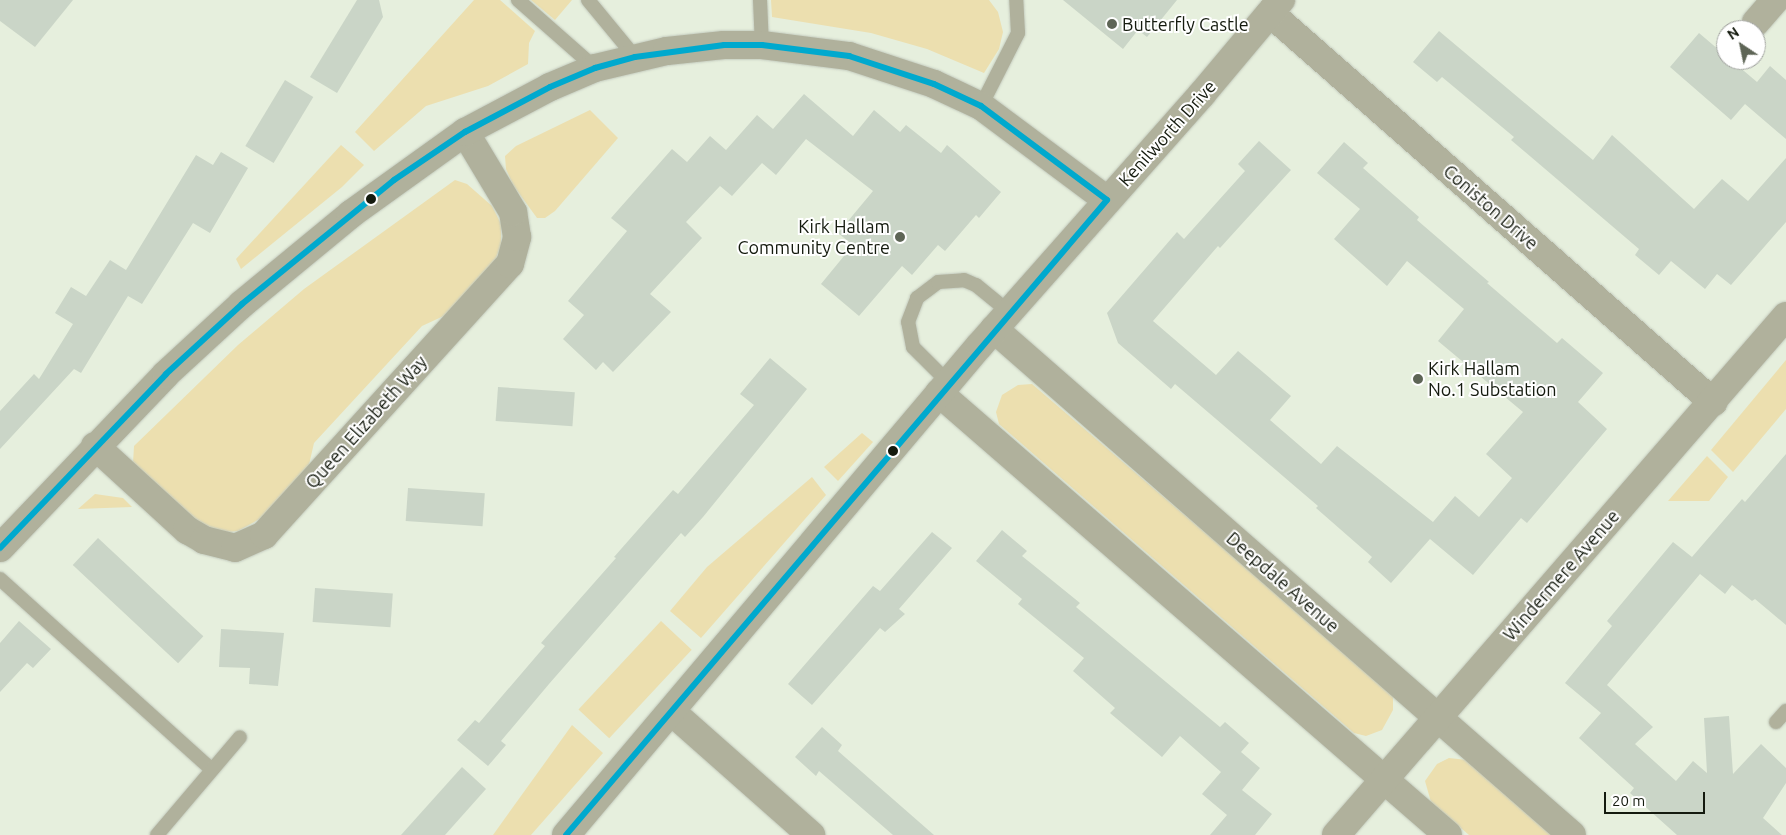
<!DOCTYPE html>
<html>
<head>
<meta charset="utf-8">
<style>
  body { margin:0 }
  #map { position:relative; width:1786px; height:835px; overflow:hidden; background:#e6efdd; font-family:Ubuntu,sans-serif }
  div>[style] { position:absolute }
  [style*='--x'] { left:calc(var(--x)*1px); top:calc(var(--y)*1px); width:calc(var(--w)*1px); rotate:calc(var(--a)*1deg) }
  .green>* { inset:0; background:#ecdfaf; transform-origin:0 0 }
  .building>* { inset:0; background:#cad5c7; transform-origin:0 0 }
  .roads { filter:drop-shadow(0 0 1px #c4cbbe) drop-shadow(0 0 1px #c4cbbe) }
  .lane>* { height:14px; margin:-7px; padding:0 7px; transform-origin:7px; border-radius:7px; background:#b0b19c }
  .street>* { height:28px; margin:-14px; padding:0 14px; transform-origin:14px; border-radius:14px; background:#b0b19c }
  .bus-1>* { height:6px; margin:-3px; padding:0 3px; transform-origin:3px; border-radius:3px; background:#00a9ce }
  .dots>* { width:14px; height:14px; translate:-50% -50%; box-sizing:border-box; border:2px solid #fff; border-radius:50% }
  span { translate:-50% -50%; white-space:nowrap; text-align:center; line-height:1.15; -webkit-text-stroke:4px #fff; paint-order:stroke }
  .poi-label { font-size:18px; color:#141a0e }
  .left { translate:0 -50%; text-align:left }
  .right { translate:-100% -50%; text-align:right }
  .street-label { font-size:18px; color:#141a0e }
  .north { position:absolute; left:1716px; top:20px; width:50px; height:50px; box-sizing:border-box; background:#fff; border:1px solid #a1a39f; border-radius:50%; rotate:326deg; font-size:14px; font-weight:700; line-height:20px; text-align:center; color:#141a0e }
  .north::after { content:''; display:block; margin:auto; width:18px; height:22px; background:#5e6556; clip-path:polygon(50% 0,100% 100%,50% 72%,0 100%) }
  .scale { position:absolute; left:1604px; top:792px; width:101px; height:22px; box-sizing:border-box; border:2px solid #141a0e; border-top:0; padding-left:6px; font-size:15px; line-height:18px; white-space:nowrap; color:#141a0e; -webkit-text-stroke:4px #fff; paint-order:stroke }
</style>
</head>
<body>
<div id="map">
  <div class="green">
    <i style="clip-path:polygon(474px 0,500px 0,535px 31px,529px 43px,528px 64px,488px 86px,426px 106px,374px 151px,355px 132px)"></i>
    <i style="clip-path:polygon(531px 0,572px 0,555px 20px)"></i>
    <i style="clip-path:polygon(771px 0,989px 0,998px 12px,1003px 32px,999px 49px,984px 73px,927px 49px,871px 33px,772px 17px)"></i>
    <i style="clip-path:polygon(590px 110px,618px 138px,555px 211px,545px 218px,537px 218px,513px 185px,506px 169px,505px 156px,516px 146px)"></i>
    <i style="clip-path:polygon(341px 145px,364px 165px,342px 187px,241px 269px,236px 259px)"></i>
    <i style="clip-path:polygon(455px 180px,467px 184px,492px 206px,501px 224px,501px 245px,495px 261px,448px 314px,422px 326px,314px 443px,308px 469px,270px 513px,238px 531px,217px 533px,191px 523px,133px 463px,134px 446px,238px 345px,304px 289px)"></i>
    <i style="clip-path:polygon(1786px 360px,1786px 409px,1733px 472px,1711px 450px)"></i>
    <i style="clip-path:polygon(1032px 384px,1393px 694px,1393px 710px,1382px 730px,1366px 736px,1354px 733px,999px 424px,996px 412px,1002px 395px,1018px 385px)"></i>
    <i style="clip-path:polygon(862px 433px,873px 442px,838px 481px,824px 467px)"></i>
    <i style="clip-path:polygon(1707px 456px,1728px 477px,1709px 501px,1668px 501px)"></i>
    <i style="clip-path:polygon(812px 477px,826px 495px,701px 638px,670px 611px,707px 567px)"></i>
    <i style="clip-path:polygon(95px 494px,123px 498px,132px 507px,78px 509px)"></i>
    <i style="left:661px;top:621px;width:42px;height:121px;rotate:43deg"></i>
    <i style="clip-path:polygon(572px 725px,603px 753px,531px 835px,493px 835px)"></i>
    <i style="clip-path:polygon(1449px 758px,1467px 760px,1552px 835px,1469px 835px,1431px 802px,1425px 781px,1437px 764px)"></i>
  </div>
  <div class="building">
    <i style="clip-path:polygon(0 0,73px 0,35px 47px,0 21px)"></i>
    <i style="clip-path:polygon(357px 0,379px 0,383px 17px,337px 93px,310px 77px)"></i>
    <i style="clip-path:polygon(1063px 0,1177px 0,1147px 37px,1138px 30px,1123px 49px)"></i>
    <i style="clip-path:polygon(1439px 31px,1593px 160px,1612px 135px,1694px 209px,1722px 179px,1748px 201px,1786px 158px,1786px 222px,1731px 285px,1717px 274px,1705px 289px,1671px 261px,1659px 275px,1635px 255px,1639px 249px,1511px 140px,1514px 137px,1442px 77px,1437px 82px,1413px 62px)"></i>
    <i style="clip-path:polygon(1699px 33px,1726px 56px,1726px 60px,1731px 60px,1757px 82px,1770px 66px,1786px 80px,1786px 139px,1745px 104px,1731px 120px,1670px 67px)"></i>
    <i style="left:285px;top:80px;width:33px;height:77px;rotate:31deg"></i>
    <i style="clip-path:polygon(804px 94px,853px 136px,874px 110px,900px 132px,906px 125px,941px 153px,947px 145px,1001px 192px,979px 218px,976px 215px,945px 251px,938px 245px,912px 275px,902px 266px,859px 316px,821px 284px,853px 245px,838px 233px,873px 191px,806px 139px,776px 175px,762px 163px,732px 196px,720px 186px,686px 222px,702px 238px,650px 294px,671px 312px,613px 372px,603px 362px,596px 370px,563px 339px,584px 315px,568px 301px,627px 231px,611px 218px,672px 149px,687px 162px,710px 136px,726px 150px,757px 115px,773px 129px)"></i>
    <i style="clip-path:polygon(1259px 141px,1291px 170px,1220px 248px,1218px 246px,1153px 321px,1216px 375px,1238px 351px,1291px 396px,1270px 420px,1321px 464px,1337px 446px,1433px 522px,1455px 496px,1479px 517px,1512px 478px,1486px 454px,1523px 412px,1438px 341px,1464px 309px,1407px 261px,1387px 286px,1334px 239px,1360px 209px,1317px 173px,1344px 142px,1368px 163px,1363px 168px,1419px 217px,1417px 220px,1489px 282px,1487px 283px,1557px 343px,1562px 338px,1603px 373px,1578px 402px,1607px 429px,1527px 523px,1521px 518px,1473px 575px,1430px 539px,1391px 583px,1368px 562px,1372px 557px,1316px 508px,1318px 506px,1175px 384px,1171px 389px,1118px 343px,1107px 313px,1177px 232px,1184px 239px,1245px 171px,1238px 164px)"></i>
    <i style="clip-path:polygon(221px 152px,248px 168px,210px 233px,193px 223px,142px 304px,128px 296px,81px 373px,74px 369px,0 449px,0 411px,34px 374px,39px 379px,73px 324px,55px 313px,71px 287px,86px 296px,110px 260px,126px 270px,196px 155px,213px 165px)"></i>
    <i style="clip-path:polygon(770px 358px,807px 389px,703px 517px,685px 537px,681px 533px,549px 684px,501px 741px,506px 745px,488px 766px,457px 740px,475px 720px,479px 723px,545px 646px,541px 643px,616px 558px,614px 557px,673px 490px,678px 494px,754px 405px,740px 394px)"></i>
    <i style="left:498px;top:387px;width:77px;height:34px;rotate:4deg"></i>
    <i style="clip-path:polygon(1786px 454px,1786px 625px,1755px 599px,1752px 601px,1732px 585px,1725px 594px,1700px 574px,1607px 685px,1653px 727px,1635px 744px,1676px 781px,1693px 761px,1707px 773px,1704px 718px,1729px 716px,1733px 774px,1761px 744px,1786px 768px,1786px 783px,1763px 818px,1782px 835px,1677px 835px,1630px 793px,1634px 788px,1579px 738px,1601px 713px,1565px 683px,1612px 626px,1607px 621px,1673px 542px,1692px 557px,1742px 499px,1745px 502px)"></i>
    <i style="left:408px;top:488px;width:77px;height:33px;rotate:4deg"></i>
    <i style="clip-path:polygon(1002px 530px,1027px 551px,1022px 556px,1080px 603px,1076px 607px,1220px 727px,1225px 722px,1249px 743px,1241px 752px,1260px 768px,1242px 790px,1272px 814px,1255px 835px,1210px 835px,1227px 815px,1202px 794px,1221px 772px,1180px 736px,1162px 757px,1110px 713px,1115px 708px,1073px 671px,1084px 658px,1018px 604px,1022px 599px,976px 561px)"></i>
    <i style="clip-path:polygon(932px 532px,952px 548px,899px 609px,905px 614px,885px 632px,880px 628px,812px 705px,788px 684px,873px 586px,880px 591px)"></i>
    <i style="left:98px;top:538px;width:144px;height:37px;rotate:43deg"></i>
    <i style="left:315px;top:588px;width:78px;height:34px;rotate:4deg"></i>
    <i style="clip-path:polygon(19px 621px,51px 649px,33px 668px,27px 663px,0 692px,0 643px)"></i>
    <i style="clip-path:polygon(221px 629px,284px 633px,278px 686px,249px 684px,250px 668px,219px 667px)"></i>
    <i style="clip-path:polygon(822px 727px,842px 745px,838px 751px,934px 835px,893px 835px,819px 771px,816px 776px,795px 757px)"></i>
    <i style="clip-path:polygon(462px 767px,486px 789px,445px 835px,401px 835px)"></i>
  </div>
  <div class="roads">
    <div class="lane">
      <i style="--x:518;--y:0;--w:103;--a:41.4"></i>
      <i style="--x:588;--y:0;--w:74;--a:50.5"></i>
      <i style="--x:760;--y:0;--w:45;--a:87.5"></i>
      <i style="--x:981;--y:106;--w:82;--a:-63.1"></i>
      <i style="--x:1018;--y:33;--w:33;--a:-93"></i>
      <i style="--x:949;--y:383;--w:51;--a:-135"></i>
      <i style="--x:913;--y:347;--w:25;--a:-101"></i>
      <i style="--x:908;--y:322;--w:26;--a:-69"></i>
      <i style="--x:917;--y:298;--w:26;--a:-37"></i>
      <i style="--x:938;--y:282;--w:26;--a:-4"></i>
      <i style="--x:964;--y:280;--w:13;--a:23"></i>
      <i style="--x:976;--y:285;--w:43;--a:39.3"></i>
      <i style="--x:0;--y:579;--w:285;--a:42"></i>
      <i style="--x:1776;--y:722;--w:15;--a:-48"></i>
      <i style="--x:157;--y:835;--w:128;--a:-49.7"></i>
    </div>
    <div class="street">
      <i style="--x:1270;--y:13;--w:590;--a:41.29"></i>
      <i style="--x:1756;--y:22;--w:29;--a:-49"></i>
      <i style="--x:994;--y:329;--w:768;--a:41.2"></i>
      <i style="--x:939;--y:393;--w:674;--a:40.97"></i>
      <i style="--x:95;--y:446;--w:125;--a:42.4"></i>
      <i style="--x:187;--y:530;--w:20;--a:30"></i>
      <i style="--x:204;--y:540;--w:32;--a:14"></i>
      <i style="--x:235;--y:548;--w:32;--a:-24"></i>
      <i style="--x:264;--y:535;--w:366;--a:-47.8"></i>
      <i style="--x:510;--y:264;--w:28;--a:-75"></i>
      <i style="--x:517;--y:237;--w:25;--a:-99"></i>
      <i style="--x:513;--y:212;--w:93;--a:-121"></i>
      <i style="--x:0;--y:548;--w:240;--a:-46.3"></i>
      <i style="--x:166;--y:374;--w:103;--a:-42.6"></i>
      <i style="--x:242;--y:304;--w:141;--a:-39.5"></i>
      <i style="--x:351;--y:214;--w:140;--a:-35.7"></i>
      <i style="--x:465;--y:132;--w:96;--a:-27.9"></i>
      <i style="--x:550;--y:87;--w:49;--a:-22.9"></i>
      <i style="--x:595;--y:68;--w:74;--a:-13.3"></i>
      <i style="--x:667;--y:51;--w:57;--a:-6"></i>
      <i style="--x:724;--y:45;--w:38;--a:0"></i>
      <i style="--x:762;--y:45;--w:88;--a:7.2"></i>
      <i style="--x:849;--y:56;--w:89;--a:18.2"></i>
      <i style="--x:934;--y:84;--w:52;--a:25.1"></i>
      <i style="--x:981;--y:106;--w:157;--a:36.7"></i>
      <i style="--x:672;--y:712;--w:186;--a:41.5"></i>
      <i style="--x:566;--y:835;--w:641;--a:-49.81"></i>
      <i style="--x:980;--y:345;--w:335;--a:-48.5"></i>
      <i style="--x:1202;--y:94;--w:123;--a:-50"></i>
      <i style="--x:1336;--y:835;--w:687;--a:-49.07"></i>
    </div>
  </div>
  <div class="bus-1">
    <i style="--x:0;--y:548;--w:240;--a:-46.3"></i>
    <i style="--x:166;--y:374;--w:103;--a:-42.6"></i>
    <i style="--x:242;--y:304;--w:196;--a:-39.2"></i>
    <i style="--x:394;--y:180;--w:86;--a:-34.1"></i>
    <i style="--x:465;--y:132;--w:96;--a:-27.9"></i>
    <i style="--x:550;--y:87;--w:49;--a:-22.9"></i>
    <i style="--x:595;--y:68;--w:41;--a:-15.4"></i>
    <i style="--x:635;--y:57;--w:90;--a:-7.7"></i>
    <i style="--x:724;--y:45;--w:38;--a:0"></i>
    <i style="--x:762;--y:45;--w:88;--a:7.2"></i>
    <i style="--x:849;--y:56;--w:89;--a:18.2"></i>
    <i style="--x:934;--y:84;--w:52;--a:25.1"></i>
    <i style="--x:981;--y:106;--w:157;--a:36.7"></i>
    <i style="--x:1107;--y:200;--w:834;--a:130.43"></i>
  </div>
  <div class="dots">
    <i style="left:1112px;top:24px;background:#5e6556"></i>
    <i style="left:371px;top:199px;background:#141a0e"></i>
    <i style="left:900px;top:237px;background:#5e6556"></i>
    <i style="left:1418px;top:379px;background:#5e6556"></i>
    <i style="left:893px;top:451px;background:#141a0e"></i>
  </div>
  <div class="poi-label">
    <span class="left" style="left:1122px;top:24px">Butterfly Castle</span>
    <span class="right" style="left:890px;top:237px">Kirk Hallam<br>Community Centre</span>
    <span class="left" style="left:1428px;top:379px">Kirk Hallam<br>No.1 Substation</span>
  </div>
  <div class="street-label">
    <span style="left:1167px;top:133px;rotate:-48deg">Kenilworth Drive</span>
    <span style="left:1491px;top:207px;rotate:41deg">Coniston Drive</span>
    <span style="left:366px;top:422px;rotate:-48deg">Queen Elizabeth Way</span>
    <span style="left:1561px;top:575px;rotate:-49deg">Windermere Avenue</span>
    <span style="left:1283px;top:582px;rotate:41deg">Deepdale Avenue</span>
  </div>
  <div class="north">N</div>
  <div class="scale">20 m</div>
</div>
</body>
</html>
